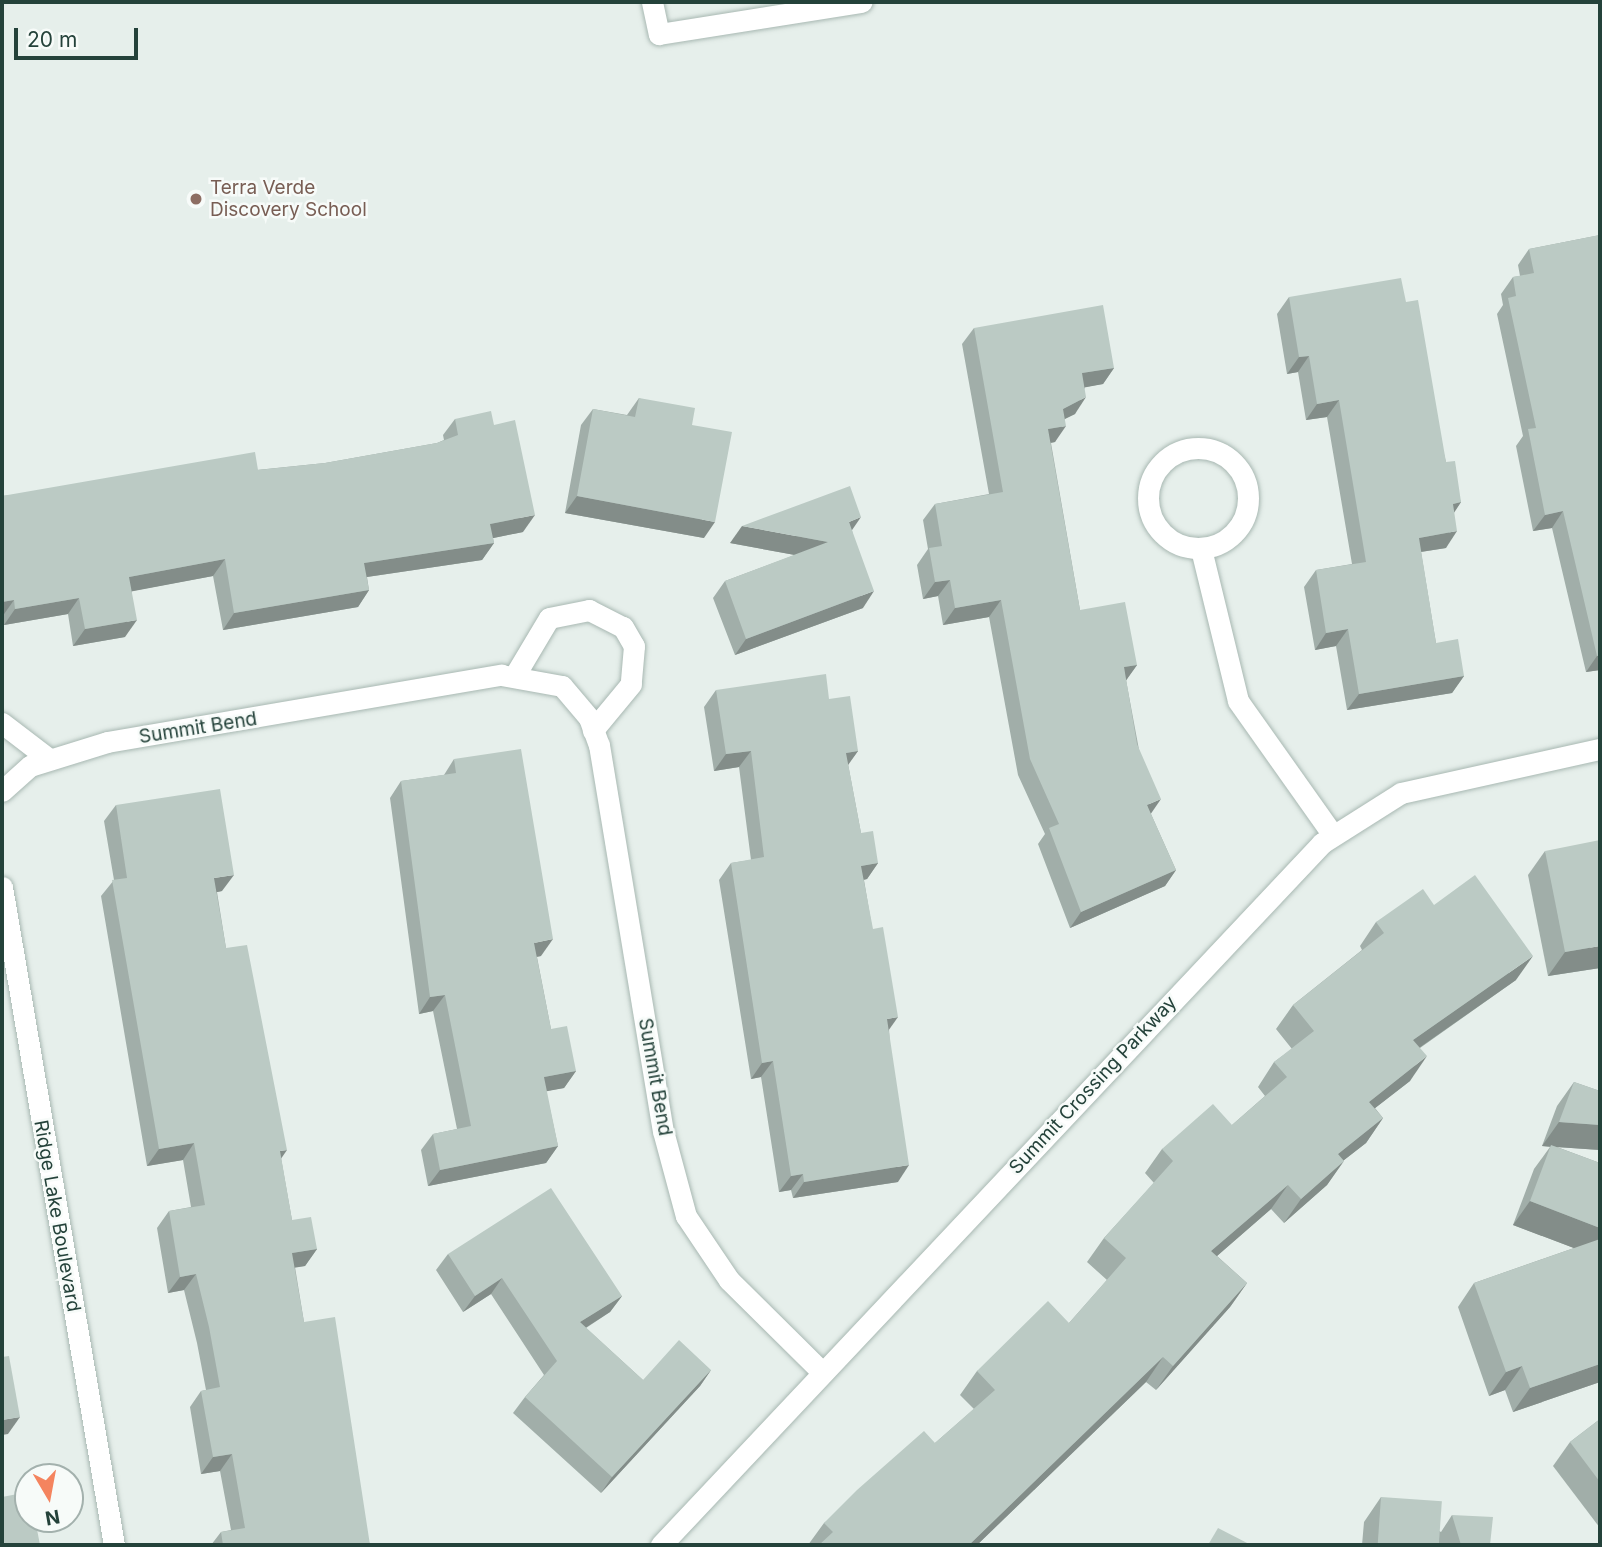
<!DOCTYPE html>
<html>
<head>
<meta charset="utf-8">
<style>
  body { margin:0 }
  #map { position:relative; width:1602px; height:1547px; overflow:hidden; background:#e6efeb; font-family:Inter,sans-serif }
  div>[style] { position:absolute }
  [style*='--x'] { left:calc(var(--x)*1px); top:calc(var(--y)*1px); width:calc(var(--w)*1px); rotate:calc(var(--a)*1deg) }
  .roads { filter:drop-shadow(0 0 2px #a8b8b2) drop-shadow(0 0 2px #a8b8b2) }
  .minor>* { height:21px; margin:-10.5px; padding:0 10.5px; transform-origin:10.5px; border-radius:10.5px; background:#fff }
  .minor>.ring { margin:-10.5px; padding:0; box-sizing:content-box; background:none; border:21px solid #fff; border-radius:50% }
  .wall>* { inset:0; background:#a1aea9 }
  .shaded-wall>* { inset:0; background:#838d89 }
  .building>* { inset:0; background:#bbcac4; transform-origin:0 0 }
  .dots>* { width:19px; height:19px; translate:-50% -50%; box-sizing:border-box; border:4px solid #f7fbf9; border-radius:50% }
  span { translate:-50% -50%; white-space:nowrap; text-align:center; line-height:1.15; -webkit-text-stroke:5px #f7fbf9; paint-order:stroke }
  .education-label { font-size:19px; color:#785e54 }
  .left { translate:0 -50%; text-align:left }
  .street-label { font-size:19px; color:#24423a }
  .frame { position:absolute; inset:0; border:4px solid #24423a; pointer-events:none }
  .north { position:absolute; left:14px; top:1463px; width:70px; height:70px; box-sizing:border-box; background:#f7fbf9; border:2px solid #a3b1ad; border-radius:50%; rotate:170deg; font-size:19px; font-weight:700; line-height:28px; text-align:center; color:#24423a }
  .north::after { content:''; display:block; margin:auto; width:24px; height:32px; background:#f4845f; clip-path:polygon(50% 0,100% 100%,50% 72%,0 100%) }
  .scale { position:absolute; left:14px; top:28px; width:124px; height:32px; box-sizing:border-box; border:4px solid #24423a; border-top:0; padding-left:9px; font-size:21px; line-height:24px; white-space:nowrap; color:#24423a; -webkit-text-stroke:5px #f7fbf9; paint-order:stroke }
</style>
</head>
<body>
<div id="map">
  <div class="roads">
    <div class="minor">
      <i style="--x:652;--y:2;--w:33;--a:78"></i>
      <i style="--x:659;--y:34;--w:205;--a:-9"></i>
      <i class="ring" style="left:1148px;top:448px;width:79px;height:79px"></i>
      <i style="--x:1201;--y:549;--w:156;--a:76.3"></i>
      <i style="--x:1238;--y:701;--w:164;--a:54.7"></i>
      <i style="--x:515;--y:675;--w:66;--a:-59.2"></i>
      <i style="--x:549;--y:618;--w:41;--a:-11.3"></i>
      <i style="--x:589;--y:610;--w:38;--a:27"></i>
      <i style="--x:623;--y:627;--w:22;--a:60"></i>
      <i style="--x:634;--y:646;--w:38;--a:95"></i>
      <i style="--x:631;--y:684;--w:60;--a:129.6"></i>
      <i style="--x:2;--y:723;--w:59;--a:37.5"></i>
      <i style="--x:2;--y:791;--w:38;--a:-42"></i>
      <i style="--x:30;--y:766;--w:81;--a:-17.3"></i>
      <i style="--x:107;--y:742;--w:400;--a:-9.7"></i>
      <i style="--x:501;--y:675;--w:62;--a:10.2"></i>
      <i style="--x:562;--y:686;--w:42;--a:49.8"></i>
      <i style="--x:589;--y:718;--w:29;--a:70"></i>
      <i style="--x:599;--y:745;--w:391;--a:80.6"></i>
      <i style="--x:663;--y:1131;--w:88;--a:74.9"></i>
      <i style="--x:686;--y:1216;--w:77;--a:56.1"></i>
      <i style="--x:729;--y:1280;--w:132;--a:44.7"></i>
      <i style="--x:2;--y:887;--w:667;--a:80.34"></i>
      <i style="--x:661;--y:1545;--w:964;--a:-46.72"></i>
      <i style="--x:1322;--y:843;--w:93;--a:-32.3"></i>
      <i style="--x:1401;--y:793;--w:204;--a:-12.5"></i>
    </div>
  </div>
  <div class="wall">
    <i style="clip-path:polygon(1600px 235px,1600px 670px,1586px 672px,1552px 528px,1533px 531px,1516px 446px,1523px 436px,1497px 314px,1503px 305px,1501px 294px,1513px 277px,1520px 276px,1518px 265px,1529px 249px)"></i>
    <i style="clip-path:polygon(1289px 297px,1406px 302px,1446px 462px,1461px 502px,1454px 512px,1446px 548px,1421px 552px,1436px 643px,1464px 676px,1452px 693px,1347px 710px,1336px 646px,1315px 650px,1304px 587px,1316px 570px,1352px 564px,1327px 417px,1306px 420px,1298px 372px,1287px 374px,1277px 314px)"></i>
    <i style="clip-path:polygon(974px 328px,1114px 368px,1103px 384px,1085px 387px,1075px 414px,1065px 419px,1055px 442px,1051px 443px,1080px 610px,1137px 665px,1126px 680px,1151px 814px,1176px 870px,1165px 886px,1070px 928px,1038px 844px,1045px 834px,1018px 775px,989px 617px,943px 625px,938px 596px,923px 599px,917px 565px,928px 549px,923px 520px,935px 504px,989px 494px,962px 344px)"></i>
    <i style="clip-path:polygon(639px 398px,692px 425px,704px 538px,565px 513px,581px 425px,593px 409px,627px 415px)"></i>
    <i style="clip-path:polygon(455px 419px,494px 425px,523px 532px,493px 538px,494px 543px,482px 560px,367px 577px,369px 590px,358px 607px,223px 630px,213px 576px,132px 591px,125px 637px,73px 646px,68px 614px,4px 625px,2px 617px,2px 496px,325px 463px,437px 443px,444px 440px,443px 435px)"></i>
    <i style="clip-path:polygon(852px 530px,863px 608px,735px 655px,713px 598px,725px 581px,795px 555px,730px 543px)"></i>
    <i style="clip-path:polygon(716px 690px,829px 699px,858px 751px,848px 764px,861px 833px,878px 863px,867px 879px,864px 880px,889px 1029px,898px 1182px,793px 1198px,791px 1190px,779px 1192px,761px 1077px,751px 1079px,719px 880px,731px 863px,751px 860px,739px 767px,714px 771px,704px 707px)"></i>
    <i style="clip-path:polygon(454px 759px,541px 956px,537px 957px,551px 1029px,576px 1071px,564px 1088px,546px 1091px,558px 1146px,546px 1163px,428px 1186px,421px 1150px,433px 1134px,457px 1129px,433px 1011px,419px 1014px,390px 798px,401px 781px,444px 775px)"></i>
    <i style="clip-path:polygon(116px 805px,222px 891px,217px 892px,226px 948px,281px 1158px,292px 1220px,317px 1249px,305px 1266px,295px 1267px,304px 1322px,370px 1545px,211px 1545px,221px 1532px,231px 1530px,220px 1471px,201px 1474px,190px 1407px,201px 1391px,206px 1390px,197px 1343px,184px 1290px,168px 1293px,157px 1228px,169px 1211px,191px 1207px,183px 1160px,147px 1166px,101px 896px,114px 880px,104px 821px)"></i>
    <i style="clip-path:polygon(1545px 851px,1600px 968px,1548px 976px,1528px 875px)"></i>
    <i style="clip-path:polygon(1434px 905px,1516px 980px,1420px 1048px,1410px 1081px,1375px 1108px,1383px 1118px,1366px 1143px,1344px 1160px,1327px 1185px,1284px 1223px,1271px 1209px,1217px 1256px,1247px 1283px,1230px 1307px,1156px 1390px,1146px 1382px,977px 1545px,808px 1545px,824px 1523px,935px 1443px,974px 1409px,960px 1395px,977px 1371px,1069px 1323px,1107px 1280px,1087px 1262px,1104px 1238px,1154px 1183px,1145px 1173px,1162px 1149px,1232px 1125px,1265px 1096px,1258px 1087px,1274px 1062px,1292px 1049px,1276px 1029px,1293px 1005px,1362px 950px,1360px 946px,1376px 922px)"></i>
    <i style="clip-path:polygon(1574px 1082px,1600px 1091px,1600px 1150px,1557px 1147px,1600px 1163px,1600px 1382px,1513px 1412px,1505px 1390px,1489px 1396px,1458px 1307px,1474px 1283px,1574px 1248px,1513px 1225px,1534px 1169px,1550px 1147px,1542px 1146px,1557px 1106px)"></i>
    <i style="clip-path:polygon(448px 1254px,622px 1296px,610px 1312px,586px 1328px,643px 1380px,711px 1370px,700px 1386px,601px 1493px,513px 1413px,525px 1397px,544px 1375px,491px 1294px,463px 1312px,436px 1270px)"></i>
    <i style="clip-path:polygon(1600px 1419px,1600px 1528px,1553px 1466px,1570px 1442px)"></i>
    <i style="clip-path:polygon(1381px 1497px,1441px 1532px,1452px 1515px,1490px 1545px,1362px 1545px,1364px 1522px)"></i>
  </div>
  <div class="shaded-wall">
    <i style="clip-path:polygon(1309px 356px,1298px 372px,1287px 374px,1299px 357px)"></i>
    <i style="clip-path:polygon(1114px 368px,1103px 384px,1071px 390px,1082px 373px)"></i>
    <i style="clip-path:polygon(1086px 397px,1075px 414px,1052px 425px,1063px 409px)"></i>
    <i style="clip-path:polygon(1339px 400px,1327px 417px,1306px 420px,1317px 404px)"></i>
    <i style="clip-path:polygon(1066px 426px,1055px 442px,1036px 445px,1048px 429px)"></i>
    <i style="clip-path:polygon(577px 496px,715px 522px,704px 538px,565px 513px)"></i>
    <i style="clip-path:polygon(1461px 502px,1450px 519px,1453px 504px)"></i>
    <i style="clip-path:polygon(1563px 511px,1552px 528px,1533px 531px,1545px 515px)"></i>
    <i style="clip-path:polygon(535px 515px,523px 532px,479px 541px,490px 524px)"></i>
    <i style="clip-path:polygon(861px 517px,850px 533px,849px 522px)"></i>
    <i style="clip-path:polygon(742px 526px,828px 542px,817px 559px,730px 543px)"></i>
    <i style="clip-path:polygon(1457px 531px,1446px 548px,1407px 554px,1419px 538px)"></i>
    <i style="clip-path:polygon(494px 543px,482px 560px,353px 579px,364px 563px)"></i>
    <i style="clip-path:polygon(225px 559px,213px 576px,118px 594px,129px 577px)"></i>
    <i style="clip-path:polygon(950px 580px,938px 596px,923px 599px,935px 582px)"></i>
    <i style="clip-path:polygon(369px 590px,358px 607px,223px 630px,234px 613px)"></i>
    <i style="clip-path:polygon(874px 591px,863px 608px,735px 655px,746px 639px)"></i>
    <i style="clip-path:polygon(79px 598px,68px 614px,4px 625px,15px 609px)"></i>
    <i style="clip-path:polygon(14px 600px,2px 617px,2px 602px)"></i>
    <i style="clip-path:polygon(1001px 600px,989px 617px,943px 625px,955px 608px)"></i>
    <i style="clip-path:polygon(137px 620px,125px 637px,73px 646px,85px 629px)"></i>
    <i style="clip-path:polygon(1348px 629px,1336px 646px,1315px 650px,1326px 633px)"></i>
    <i style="clip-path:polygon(1600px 655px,1600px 670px,1586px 672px,1597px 656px)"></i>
    <i style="clip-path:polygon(1137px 665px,1125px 682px,1124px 667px)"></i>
    <i style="clip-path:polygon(1464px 676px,1452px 693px,1347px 710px,1359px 694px)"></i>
    <i style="clip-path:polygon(751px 751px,739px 767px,714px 771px,726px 754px)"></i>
    <i style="clip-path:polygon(858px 751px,846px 768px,846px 753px)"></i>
    <i style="clip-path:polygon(1161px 799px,1150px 815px,1147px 805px)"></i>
    <i style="clip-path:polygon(878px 863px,867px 879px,850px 882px,861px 866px)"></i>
    <i style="clip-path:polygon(1176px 870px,1165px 886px,1070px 928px,1081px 912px)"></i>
    <i style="clip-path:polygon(234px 875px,222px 891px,203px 895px,214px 878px)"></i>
    <i style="clip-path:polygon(553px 939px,541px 956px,522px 959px,534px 943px)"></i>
    <i style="clip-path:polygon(1600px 946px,1600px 968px,1548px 976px,1565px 952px)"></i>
    <i style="clip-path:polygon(1533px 956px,1516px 980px,1396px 1064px,1413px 1040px)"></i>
    <i style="clip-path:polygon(445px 995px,433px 1011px,419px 1014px,430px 997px)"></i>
    <i style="clip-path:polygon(898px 1017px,886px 1034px,887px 1019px)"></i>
    <i style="clip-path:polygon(1427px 1056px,1410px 1081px,1352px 1126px,1369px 1102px)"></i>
    <i style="clip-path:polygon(773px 1061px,761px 1077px,751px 1079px,762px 1063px)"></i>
    <i style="clip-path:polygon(576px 1071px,564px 1088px,532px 1094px,544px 1077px)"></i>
    <i style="clip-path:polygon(1383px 1118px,1366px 1143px,1321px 1178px,1338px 1154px)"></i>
    <i style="clip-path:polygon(1559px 1122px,1600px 1125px,1600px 1150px,1542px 1146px)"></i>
    <i style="clip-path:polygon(194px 1143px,183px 1160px,147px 1166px,159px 1149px)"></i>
    <i style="clip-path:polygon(558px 1146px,546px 1163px,428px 1186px,440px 1170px)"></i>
    <i style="clip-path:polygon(287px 1150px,276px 1166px,280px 1151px)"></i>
    <i style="clip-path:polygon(1344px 1161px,1327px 1185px,1284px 1223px,1301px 1199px)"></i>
    <i style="clip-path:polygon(909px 1165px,898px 1182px,793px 1198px,804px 1182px)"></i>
    <i style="clip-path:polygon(803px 1174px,791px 1190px,779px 1192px,791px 1176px)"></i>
    <i style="clip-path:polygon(1288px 1185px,1271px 1209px,1194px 1276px,1211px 1251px)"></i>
    <i style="clip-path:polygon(1530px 1201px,1600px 1228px,1600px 1258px,1513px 1225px)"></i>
    <i style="clip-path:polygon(317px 1249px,305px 1266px,281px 1270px,292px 1253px)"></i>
    <i style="clip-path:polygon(196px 1274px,184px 1290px,168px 1293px,180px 1277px)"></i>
    <i style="clip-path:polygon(502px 1278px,491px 1294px,463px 1312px,475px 1296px)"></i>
    <i style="clip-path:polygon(1247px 1283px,1230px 1307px,1156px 1390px,1173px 1366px)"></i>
    <i style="clip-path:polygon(622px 1296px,610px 1312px,568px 1339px,580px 1322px)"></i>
    <i style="clip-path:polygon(1163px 1357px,1146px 1382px,977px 1545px,969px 1545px)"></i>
    <i style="clip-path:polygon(1600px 1364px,1600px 1382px,1513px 1412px,1530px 1388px)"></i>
    <i style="clip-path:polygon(1522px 1366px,1505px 1390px,1489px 1396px,1506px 1372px)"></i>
    <i style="clip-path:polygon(711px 1370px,700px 1386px,601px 1493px,612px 1477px)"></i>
    <i style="clip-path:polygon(20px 1417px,8px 1434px,2px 1435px,2px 1420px)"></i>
    <i style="clip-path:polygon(232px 1454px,220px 1471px,201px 1474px,213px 1457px)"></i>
  </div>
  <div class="building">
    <i style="clip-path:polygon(1600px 235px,1600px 655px,1597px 656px,1563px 511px,1545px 515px,1528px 429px,1536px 428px,1508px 298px,1516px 296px,1513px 277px,1534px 273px,1529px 249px)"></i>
    <i style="clip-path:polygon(1401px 278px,1406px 302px,1418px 300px,1446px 462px,1455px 461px,1461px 502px,1453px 504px,1457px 531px,1419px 538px,1436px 643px,1458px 639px,1464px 676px,1359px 694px,1348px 629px,1326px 633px,1316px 570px,1366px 562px,1339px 400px,1317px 404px,1309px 356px,1299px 357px,1289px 297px)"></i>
    <i style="clip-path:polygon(1103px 305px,1114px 368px,1082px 373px,1086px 397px,1063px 409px,1066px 426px,1048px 429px,1080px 610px,1125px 602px,1137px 665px,1124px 667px,1137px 744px,1161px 799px,1147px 805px,1176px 870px,1081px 912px,1049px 828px,1059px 824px,1030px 759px,1001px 600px,955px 608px,950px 580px,935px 582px,929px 548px,942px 546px,935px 504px,1003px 492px,974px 328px)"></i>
    <i style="clip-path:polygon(639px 398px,695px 408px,692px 425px,732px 432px,715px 522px,577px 496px,593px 409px,635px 417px)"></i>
    <i style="clip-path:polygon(491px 411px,494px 425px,515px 420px,535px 515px,490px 524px,494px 543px,364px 563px,369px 590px,234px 613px,225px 559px,129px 577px,137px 620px,85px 629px,79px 598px,15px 609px,14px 600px,2px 602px,2px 496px,255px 452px,258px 470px,325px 463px,437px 443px,458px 435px,455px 419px)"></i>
    <i style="clip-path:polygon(850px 486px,861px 517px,849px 522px,874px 591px,746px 639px,725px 581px,828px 542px,742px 526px)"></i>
    <i style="clip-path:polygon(826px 674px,829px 699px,850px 696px,858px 751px,846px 753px,861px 833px,873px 831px,878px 863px,861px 866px,873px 929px,883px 927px,898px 1017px,887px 1019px,909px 1165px,804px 1182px,803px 1174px,791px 1176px,773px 1061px,762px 1063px,731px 863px,764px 857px,751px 751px,726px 754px,716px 690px)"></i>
    <i style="clip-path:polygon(521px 749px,553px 939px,534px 943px,551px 1029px,567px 1026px,576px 1071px,544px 1077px,558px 1146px,440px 1170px,433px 1134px,471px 1126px,445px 995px,430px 997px,401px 781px,456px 773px,454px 759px)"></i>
    <i style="clip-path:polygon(220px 789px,234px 875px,214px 878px,226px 948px,247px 945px,287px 1150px,280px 1151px,292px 1220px,311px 1217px,317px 1249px,292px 1253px,304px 1322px,335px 1317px,370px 1545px,223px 1545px,221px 1532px,245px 1528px,232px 1454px,213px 1457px,201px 1391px,220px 1387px,209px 1327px,196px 1274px,180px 1277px,169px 1211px,205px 1205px,194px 1143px,159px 1149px,112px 880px,127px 878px,116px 805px)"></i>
    <i style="clip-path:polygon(1600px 840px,1600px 946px,1565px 952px,1545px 851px)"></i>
    <i style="clip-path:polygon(1475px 875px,1533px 956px,1413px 1040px,1427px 1056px,1369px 1102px,1383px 1118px,1338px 1154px,1344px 1161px,1301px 1199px,1288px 1185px,1211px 1251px,1247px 1283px,1173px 1366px,1163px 1357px,969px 1545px,819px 1545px,833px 1532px,824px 1523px,857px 1490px,924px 1431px,935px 1443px,995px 1390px,977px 1371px,1048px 1301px,1069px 1323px,1126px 1258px,1104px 1238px,1173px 1161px,1162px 1149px,1213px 1104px,1232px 1125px,1287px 1077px,1274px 1062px,1314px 1031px,1293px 1005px,1384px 933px,1376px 922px,1423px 889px,1434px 905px)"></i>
    <i style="clip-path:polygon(1574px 1082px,1600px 1091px,1600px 1125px,1559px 1122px)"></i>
    <i style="clip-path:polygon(1551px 1145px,1600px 1163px,1600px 1228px,1530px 1201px)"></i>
    <i style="clip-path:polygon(551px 1188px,622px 1296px,580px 1322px,643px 1380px,679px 1340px,711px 1370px,612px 1477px,525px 1397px,557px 1361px,502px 1278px,475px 1296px,448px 1254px)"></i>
    <i style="clip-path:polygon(1600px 1239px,1600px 1364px,1530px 1388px,1522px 1366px,1506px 1372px,1474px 1283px)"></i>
    <i style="clip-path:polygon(9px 1356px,20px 1417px,2px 1420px,2px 1357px)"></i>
    <i style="clip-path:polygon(1600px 1419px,1600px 1482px,1570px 1442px)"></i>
    <i style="clip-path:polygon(28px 1492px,28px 1519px,35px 1519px,40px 1545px,2px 1545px,2px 1497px)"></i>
    <i style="left:1381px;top:1497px;width:61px;height:48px;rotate:4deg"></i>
    <i style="clip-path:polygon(1452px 1515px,1493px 1517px,1490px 1545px,1461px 1545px)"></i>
    <i style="clip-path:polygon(1218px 1528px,1251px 1545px,1208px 1545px)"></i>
  </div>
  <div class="dots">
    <i style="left:196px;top:199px;background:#8d6e63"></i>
  </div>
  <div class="education-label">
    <span class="left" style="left:210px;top:199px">Terra Verde<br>Discovery School</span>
  </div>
  <div class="street-label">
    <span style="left:198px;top:728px;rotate:-9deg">Summit Bend</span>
    <span style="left:655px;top:1077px;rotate:80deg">Summit Bend</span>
    <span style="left:1093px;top:1085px;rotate:-47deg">Summit Crossing Parkway</span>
    <span style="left:57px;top:1216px;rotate:80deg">Ridge Lake Boulevard</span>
  </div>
  <div class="frame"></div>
  <div class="north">N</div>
  <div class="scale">20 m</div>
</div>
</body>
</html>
